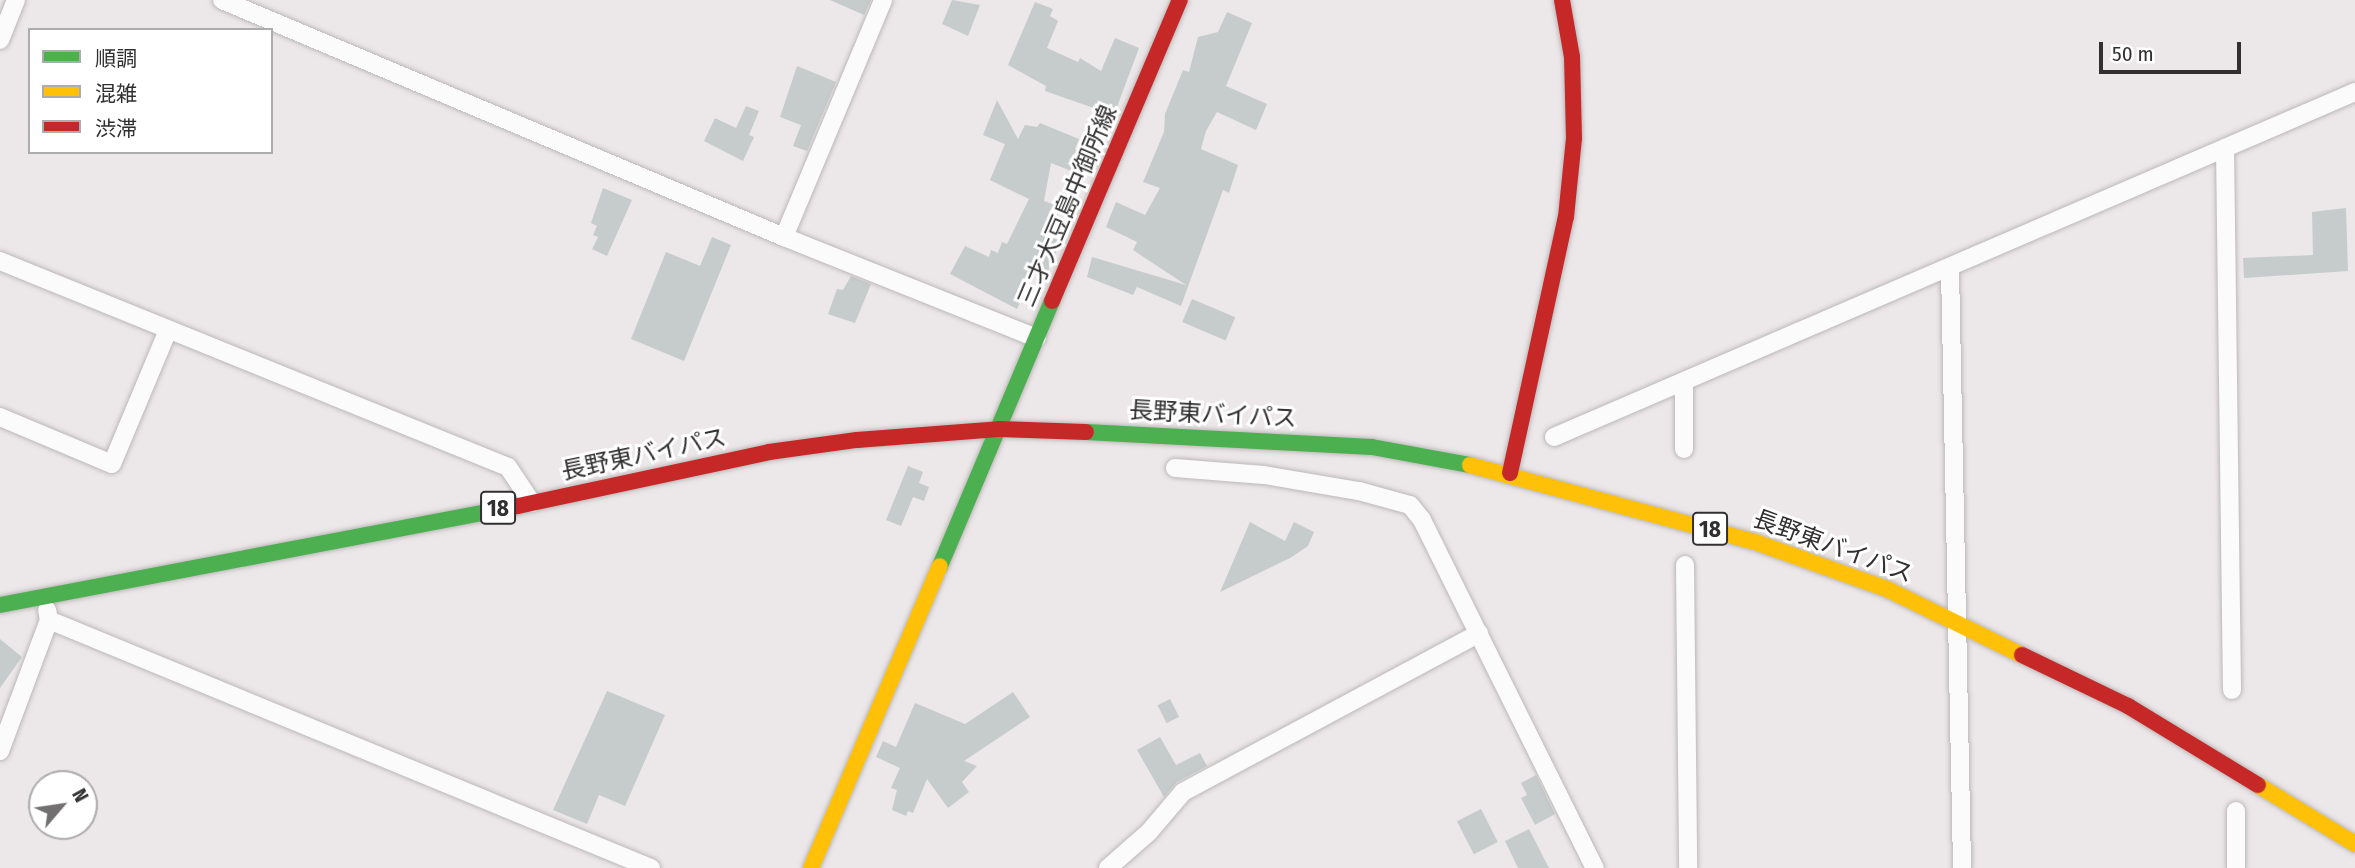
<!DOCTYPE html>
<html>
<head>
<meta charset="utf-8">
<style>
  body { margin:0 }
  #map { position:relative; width:2355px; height:868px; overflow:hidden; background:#ece7e8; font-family:"Fira Sans Condensed","Noto Sans JP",sans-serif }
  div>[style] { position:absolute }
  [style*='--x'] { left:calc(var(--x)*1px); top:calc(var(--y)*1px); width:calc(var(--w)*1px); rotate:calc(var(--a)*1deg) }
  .building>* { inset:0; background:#c6cccc; transform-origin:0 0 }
  .roads { filter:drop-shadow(0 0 2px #bcb8b9) drop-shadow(0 0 2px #bcb8b9) }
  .street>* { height:18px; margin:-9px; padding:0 9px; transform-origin:9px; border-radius:9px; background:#fcfbfc }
  .fast>* { height:16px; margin:-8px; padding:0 8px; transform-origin:8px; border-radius:8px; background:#4caf50 }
  .slow>* { height:16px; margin:-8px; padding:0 8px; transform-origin:8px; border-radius:8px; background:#ffc107 }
  .jam>* { height:16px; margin:-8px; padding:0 8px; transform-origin:8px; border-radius:8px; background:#c62828 }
  span { translate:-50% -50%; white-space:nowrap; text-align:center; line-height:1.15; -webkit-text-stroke:6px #fff; paint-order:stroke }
  .shield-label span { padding:2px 5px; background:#fff; border:2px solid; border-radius:5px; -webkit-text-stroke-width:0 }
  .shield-label { font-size:23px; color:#312f2f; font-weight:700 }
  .street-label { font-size:24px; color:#312f2f }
  .legend { position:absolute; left:28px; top:28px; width:245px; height:126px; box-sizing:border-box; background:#fff; border:2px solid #adacac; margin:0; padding:9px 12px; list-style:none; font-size:21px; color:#312f2f }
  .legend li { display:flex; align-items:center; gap:14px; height:35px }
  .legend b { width:35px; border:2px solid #adacac }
  .north { position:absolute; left:28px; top:770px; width:70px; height:70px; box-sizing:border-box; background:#fff; border:2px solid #adacac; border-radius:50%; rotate:61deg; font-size:19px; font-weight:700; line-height:28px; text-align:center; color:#312f2f }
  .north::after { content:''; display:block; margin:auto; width:24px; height:32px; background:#726f70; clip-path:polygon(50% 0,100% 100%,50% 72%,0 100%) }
  .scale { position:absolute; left:2099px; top:42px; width:142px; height:32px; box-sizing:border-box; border:4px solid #312f2f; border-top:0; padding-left:9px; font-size:21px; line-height:24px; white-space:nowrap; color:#312f2f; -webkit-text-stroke:5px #fff; paint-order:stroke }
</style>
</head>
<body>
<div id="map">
  <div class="building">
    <i style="clip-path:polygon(830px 0,871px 0,864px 15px)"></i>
    <i style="clip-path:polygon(952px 0,980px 5px,968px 36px,942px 24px)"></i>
    <i style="clip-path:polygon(1035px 2px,1053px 9px,1050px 16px,1058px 21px,1047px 48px,1078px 62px,1080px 58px,1101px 71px,1115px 38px,1139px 48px,1108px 131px,1108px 113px,1045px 91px,1046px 86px,1008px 65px)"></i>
    <i style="clip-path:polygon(1227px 12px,1252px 23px,1226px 86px,1267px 104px,1256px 130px,1217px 112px,1206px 131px,1201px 149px,1238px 165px,1229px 193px,1223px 190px,1181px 306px,1137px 287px,1133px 295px,1087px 277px,1092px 257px,1186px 285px,1133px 250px,1137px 242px,1106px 227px,1116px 202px,1145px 215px,1160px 188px,1143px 182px,1164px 132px,1165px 114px,1183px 70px,1189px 72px,1198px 37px,1218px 32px)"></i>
    <i style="clip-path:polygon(797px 66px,836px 82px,807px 151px,793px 146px,801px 125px,780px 117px)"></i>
    <i style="clip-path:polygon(997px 100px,1018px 139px,1025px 125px,1037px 127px,1040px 123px,1079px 139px,1075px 149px,1081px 152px,1074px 172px,1051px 163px,1044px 201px,1061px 207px,1048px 236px,1061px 241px,1046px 276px,1035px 271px,1017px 309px,950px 274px,965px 246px,989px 257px,991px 250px,998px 253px,1002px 242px,1007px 244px,1029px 199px,990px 180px,1005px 144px,983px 135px)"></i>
    <i style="clip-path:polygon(746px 106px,759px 111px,749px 135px,754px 137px,743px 161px,704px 141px,715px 118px,736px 128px)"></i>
    <i style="clip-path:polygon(603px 188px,632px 200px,607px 256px,592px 249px,598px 237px,593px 235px,597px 226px,591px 223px)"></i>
    <i style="clip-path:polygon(2346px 208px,2348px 271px,2244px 278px,2243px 258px,2313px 255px,2312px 212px)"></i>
    <i style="clip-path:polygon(712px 237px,731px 245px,684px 361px,631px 339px,666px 252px,700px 266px)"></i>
    <i style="clip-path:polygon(851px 276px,871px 284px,855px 323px,828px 314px,837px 289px,843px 290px)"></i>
    <i style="left:1192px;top:299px;width:47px;height:25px;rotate:23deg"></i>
    <i style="clip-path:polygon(908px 466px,923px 472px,919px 483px,929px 487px,924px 501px,913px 497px,901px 526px,886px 520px)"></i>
    <i style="clip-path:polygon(1250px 522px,1285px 541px,1294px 522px,1314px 532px,1308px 546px,1290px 558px,1220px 592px)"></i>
    <i style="clip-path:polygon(0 639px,22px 657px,0 688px)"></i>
    <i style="clip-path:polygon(607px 691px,665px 715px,625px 806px,599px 795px,587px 824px,553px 810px)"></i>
    <i style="clip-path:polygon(1013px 692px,1030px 717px,964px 761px,977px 766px,962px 782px,969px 792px,948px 808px,927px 779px,913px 813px,908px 811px,906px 816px,892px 810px,897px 790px,891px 788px,900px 768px,876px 757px,883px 741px,896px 747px,915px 703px,965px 724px)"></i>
    <i style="left:1170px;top:699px;width:20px;height:14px;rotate:63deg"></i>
    <i style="clip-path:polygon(1160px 737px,1176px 765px,1200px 753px,1207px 766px,1177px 782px,1164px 797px,1137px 750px)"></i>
    <i style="clip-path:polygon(1536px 775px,1555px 814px,1535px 825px,1521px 798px,1527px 795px,1521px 783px)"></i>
    <i style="left:1481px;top:809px;width:37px;height:27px;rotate:63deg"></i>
    <i style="clip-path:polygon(1529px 829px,1549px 868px,1518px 868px,1505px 841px)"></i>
  </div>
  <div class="roads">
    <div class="street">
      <i style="--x:222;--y:0;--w:610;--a:22.87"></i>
      <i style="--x:784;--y:237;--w:272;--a:21.8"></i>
      <i style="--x:0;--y:40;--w:43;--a:-68.2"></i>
      <i style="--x:2225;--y:148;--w:542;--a:89.26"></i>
      <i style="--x:784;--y:237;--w:257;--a:-67.3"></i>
      <i style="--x:0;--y:261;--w:548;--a:22.07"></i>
      <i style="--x:508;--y:467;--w:43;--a:56.3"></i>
      <i style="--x:1950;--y:268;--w:600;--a:88.85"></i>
      <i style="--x:1684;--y:383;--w:66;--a:90"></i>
      <i style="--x:0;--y:417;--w:121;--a:22.8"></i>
      <i style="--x:112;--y:464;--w:145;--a:-67.3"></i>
      <i style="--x:1554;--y:437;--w:872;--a:-23.3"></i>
      <i style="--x:1175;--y:468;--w:89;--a:4.5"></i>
      <i style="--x:1264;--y:475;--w:96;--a:9.6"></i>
      <i style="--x:1359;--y:491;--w:53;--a:15.4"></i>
      <i style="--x:1410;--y:505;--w:19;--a:51"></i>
      <i style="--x:1422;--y:520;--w:389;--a:63.6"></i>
      <i style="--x:1685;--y:565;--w:303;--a:89.4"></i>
      <i style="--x:49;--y:620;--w:651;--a:22.39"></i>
      <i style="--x:0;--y:751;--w:140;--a:-69.5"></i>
      <i style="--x:49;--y:620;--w:10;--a:-101"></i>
      <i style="--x:2236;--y:811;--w:57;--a:90"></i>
      <i style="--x:1108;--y:868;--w:55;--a:-41.3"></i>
      <i style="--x:1149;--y:832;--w:52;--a:-49.6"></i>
      <i style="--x:1183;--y:792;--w:336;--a:-28.2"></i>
    </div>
    <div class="fast">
      <i style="--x:1086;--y:432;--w:286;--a:3"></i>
      <i style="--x:1372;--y:447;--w:100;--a:10.4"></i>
      <i style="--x:940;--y:566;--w:288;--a:-67.1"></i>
      <i style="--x:0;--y:605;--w:527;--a:-10.82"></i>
    </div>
    <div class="slow">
      <i style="--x:1470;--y:465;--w:292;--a:15.1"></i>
      <i style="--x:1752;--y:541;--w:143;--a:19.6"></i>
      <i style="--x:1887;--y:589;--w:150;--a:26.1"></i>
      <i style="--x:2258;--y:785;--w:114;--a:31.3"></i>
      <i style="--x:811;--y:868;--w:328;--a:-66.9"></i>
    </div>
    <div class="jam">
      <i style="--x:1052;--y:301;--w:327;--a:-67"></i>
      <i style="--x:1510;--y:473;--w:262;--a:-77.7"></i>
      <i style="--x:1566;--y:217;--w:79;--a:-84.2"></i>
      <i style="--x:1574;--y:138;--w:81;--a:-91.4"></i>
      <i style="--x:1572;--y:57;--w:58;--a:-100"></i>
      <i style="--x:518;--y:506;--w:257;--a:-12.1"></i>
      <i style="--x:769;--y:452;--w:89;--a:-7.8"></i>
      <i style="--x:857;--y:440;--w:142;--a:-4.4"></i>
      <i style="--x:999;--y:429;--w:87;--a:2"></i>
      <i style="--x:2022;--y:655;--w:118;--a:25.7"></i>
      <i style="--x:2128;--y:706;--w:152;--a:31.3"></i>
    </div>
  </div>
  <div class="shield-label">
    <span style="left:498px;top:508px">18</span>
    <span style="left:1710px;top:529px">18</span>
  </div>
  <div class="street-label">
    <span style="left:1068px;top:206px;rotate:-67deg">三才大豆島中御所線</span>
    <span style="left:1213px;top:415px;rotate:3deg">長野東バイパス</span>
    <span style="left:644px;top:455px;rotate:-12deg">長野東バイパス</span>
    <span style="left:1833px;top:547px;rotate:20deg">長野東バイパス</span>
  </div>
  <ul class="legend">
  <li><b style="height:9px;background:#4caf50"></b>順調</li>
  <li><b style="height:9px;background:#ffc107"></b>混雑</li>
  <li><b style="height:9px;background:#c62828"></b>渋滞</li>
  </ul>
  <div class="north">N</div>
  <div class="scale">50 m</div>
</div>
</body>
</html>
